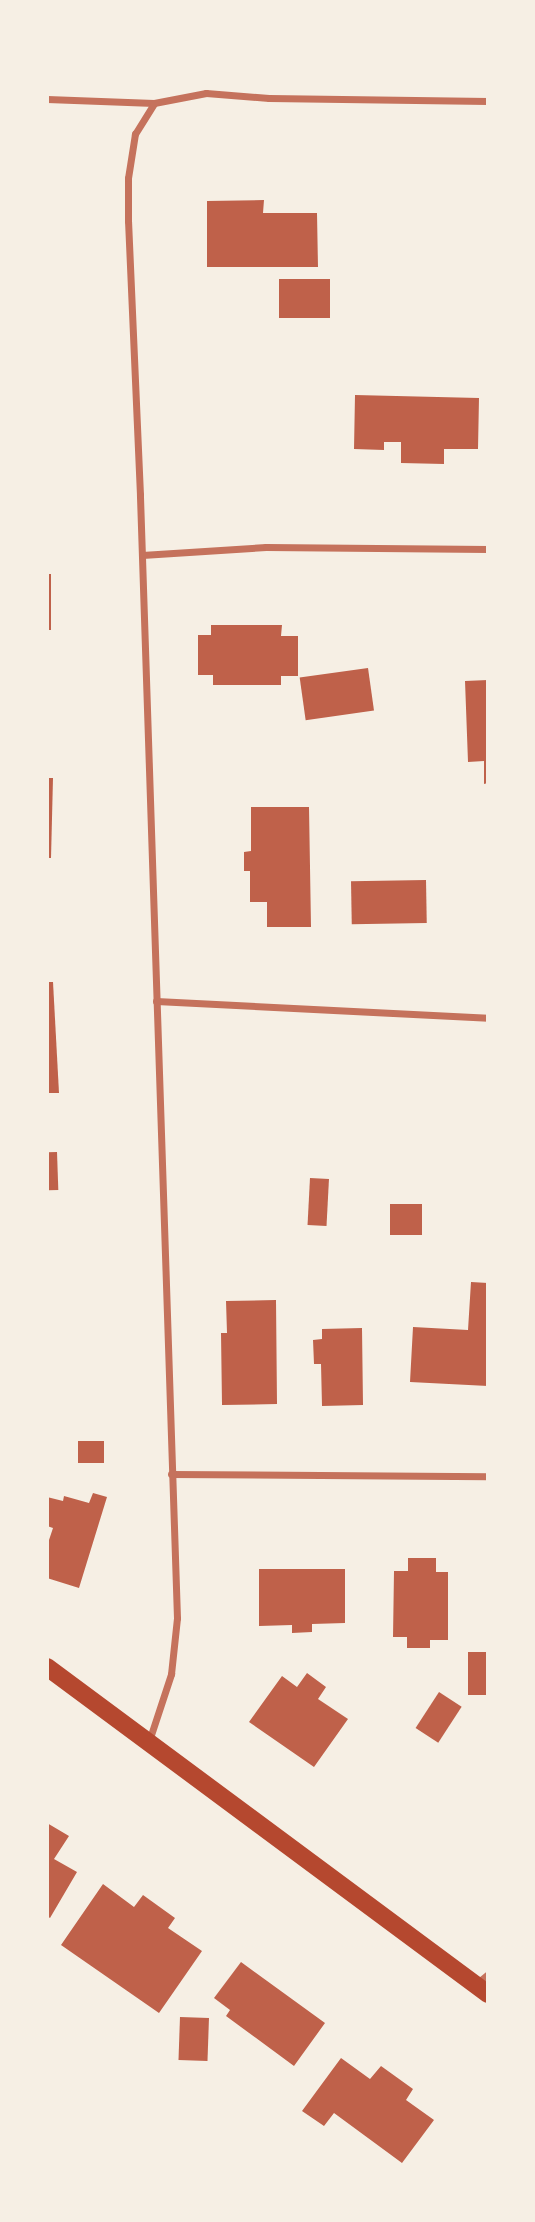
<!DOCTYPE html>
<html>
<head>
<meta charset="utf-8">
<style>
  body { margin:0 }
  #map { position:relative; width:535px; height:2222px; overflow:hidden; background:#f6efe4; font-family:Manrope,sans-serif }
  div>[style] { position:absolute }
  [style*='--x'] { left:calc(var(--x)*1px); top:calc(var(--y)*1px); width:calc(var(--w)*1px); rotate:calc(var(--a)*1deg) }
  .building>* { inset:0; background:#bf614a; transform-origin:0 0 }
  .minor>* { height:7px; margin:-3.5px; padding:0 3.5px; transform-origin:3.5px; border-radius:3.5px; background:#c5725c }
  .primary>* { height:18px; margin:-9px; padding:0 9px; transform-origin:9px; border-radius:9px; background:#b5482f }
  span { translate:-50% -50%; white-space:nowrap; text-align:center; line-height:1.15; -webkit-text-stroke:5px #f6efe4; paint-order:stroke }
  .frame { position:absolute; inset:0; border:49px solid #f6efe4; pointer-events:none }
</style>
</head>
<body>
<div id="map">
  <div class="building">
    <i style="clip-path:polygon(264px 200px,263px 213px,317px 213px,318px 267px,207px 267px,207px 201px)"></i>
    <i style="left:279px;top:279px;width:51px;height:39px"></i>
    <i style="clip-path:polygon(355px 395px,479px 398px,478px 449px,444px 449px,444px 464px,401px 463px,401px 442px,384px 442px,384px 450px,354px 449px)"></i>
    <i style="left:47px;top:574px;width:4px;height:56px"></i>
    <i style="clip-path:polygon(211px 625px,282px 625px,281px 636px,298px 636px,298px 676px,281px 676px,281px 685px,213px 685px,213px 675px,198px 675px,198px 635px,211px 635px)"></i>
    <i style="left:368px;top:668px;width:43px;height:69px;rotate:82deg"></i>
    <i style="clip-path:polygon(488px 680px,488px 783px,484px 784px,484px 761px,468px 762px,465px 681px)"></i>
    <i style="clip-path:polygon(47px 778px,53px 778px,51px 858px,47px 858px)"></i>
    <i style="clip-path:polygon(251px 807px,309px 807px,311px 927px,267px 927px,267px 902px,250px 902px,250px 871px,244px 871px,244px 852px,251px 851px)"></i>
    <i style="left:426px;top:880px;width:43px;height:75px;rotate:89deg"></i>
    <i style="clip-path:polygon(47px 982px,53px 982px,59px 1093px,47px 1093px)"></i>
    <i style="left:57px;top:1152px;width:38px;height:10px;rotate:88deg"></i>
    <i style="left:310px;top:1178px;width:19px;height:47px;rotate:3deg"></i>
    <i style="left:390px;top:1204px;width:32px;height:31px"></i>
    <i style="clip-path:polygon(471px 1282px,488px 1283px,488px 1386px,410px 1382px,413px 1327px,468px 1330px)"></i>
    <i style="clip-path:polygon(276px 1300px,277px 1404px,222px 1405px,221px 1333px,227px 1333px,226px 1301px)"></i>
    <i style="clip-path:polygon(362px 1328px,363px 1405px,322px 1406px,321px 1364px,314px 1364px,313px 1340px,322px 1339px,322px 1329px)"></i>
    <i style="left:78px;top:1441px;width:26px;height:22px"></i>
    <i style="clip-path:polygon(93px 1493px,107px 1497px,79px 1588px,47px 1578px,47px 1546px,53px 1528px,47px 1526px,47px 1497px,63px 1501px,64px 1496px,89px 1503px)"></i>
    <i style="clip-path:polygon(408px 1558px,436px 1558px,436px 1572px,448px 1572px,448px 1640px,430px 1640px,430px 1648px,407px 1648px,407px 1637px,393px 1637px,394px 1571px,408px 1571px)"></i>
    <i style="clip-path:polygon(259px 1569px,345px 1569px,345px 1623px,312px 1624px,312px 1632px,292px 1633px,292px 1625px,259px 1626px)"></i>
    <i style="left:468px;top:1652px;width:20px;height:43px"></i>
    <i style="clip-path:polygon(307px 1673px,326px 1687px,318px 1699px,348px 1719px,314px 1767px,249px 1722px,282px 1676px,297px 1687px)"></i>
    <i style="left:439px;top:1692px;width:27px;height:43px;rotate:33deg"></i>
    <i style="clip-path:polygon(47px 1823px,69px 1836px,54px 1859px,77px 1872px,50px 1918px,47px 1916px)"></i>
    <i style="clip-path:polygon(103px 1884px,134px 1907px,143px 1895px,175px 1918px,168px 1928px,202px 1951px,159px 2013px,61px 1945px)"></i>
    <i style="clip-path:polygon(241px 1962px,325px 2023px,294px 2066px,226px 2016px,230px 2010px,214px 1998px)"></i>
    <i style="left:180px;top:2017px;width:29px;height:43px;rotate:2deg"></i>
    <i style="clip-path:polygon(341px 2058px,370px 2079px,381px 2066px,413px 2089px,406px 2100px,434px 2120px,402px 2163px,334px 2113px,324px 2126px,302px 2111px)"></i>
  </div>
  <div class="minor">
    <i style="--x:47;--y:99;--w:107;--a:2.1"></i>
    <i style="--x:154;--y:103;--w:53;--a:-10.9"></i>
    <i style="--x:206;--y:93;--w:63;--a:4.5"></i>
    <i style="--x:269;--y:98;--w:219;--a:0.8"></i>
    <i style="--x:142;--y:555;--w:124;--a:-3.7"></i>
    <i style="--x:266;--y:547;--w:222;--a:0.5"></i>
    <i style="--x:156;--y:1001;--w:332;--a:2.9"></i>
    <i style="--x:171;--y:1474;--w:317;--a:0.4"></i>
    <i style="--x:149;--y:1741;--w:71;--a:-71.8"></i>
    <i style="--x:171;--y:1674;--w:56;--a:-83.9"></i>
    <i style="--x:177;--y:1618;--w:1124;--a:-91.89"></i>
    <i style="--x:140;--y:495;--w:274;--a:-92.5"></i>
    <i style="--x:128;--y:221;--w:43;--a:-90"></i>
    <i style="--x:128;--y:178;--w:45;--a:-81"></i>
    <i style="--x:135;--y:134;--w:36;--a:-58"></i>
    <i style="--x:475;--y:1985;--w:17;--a:-40"></i>
  </div>
  <div class="primary">
    <i style="--x:47;--y:1667;--w:549;--a:36.56"></i>
  </div>
  <div class="frame"></div>
</div>
</body>
</html>
